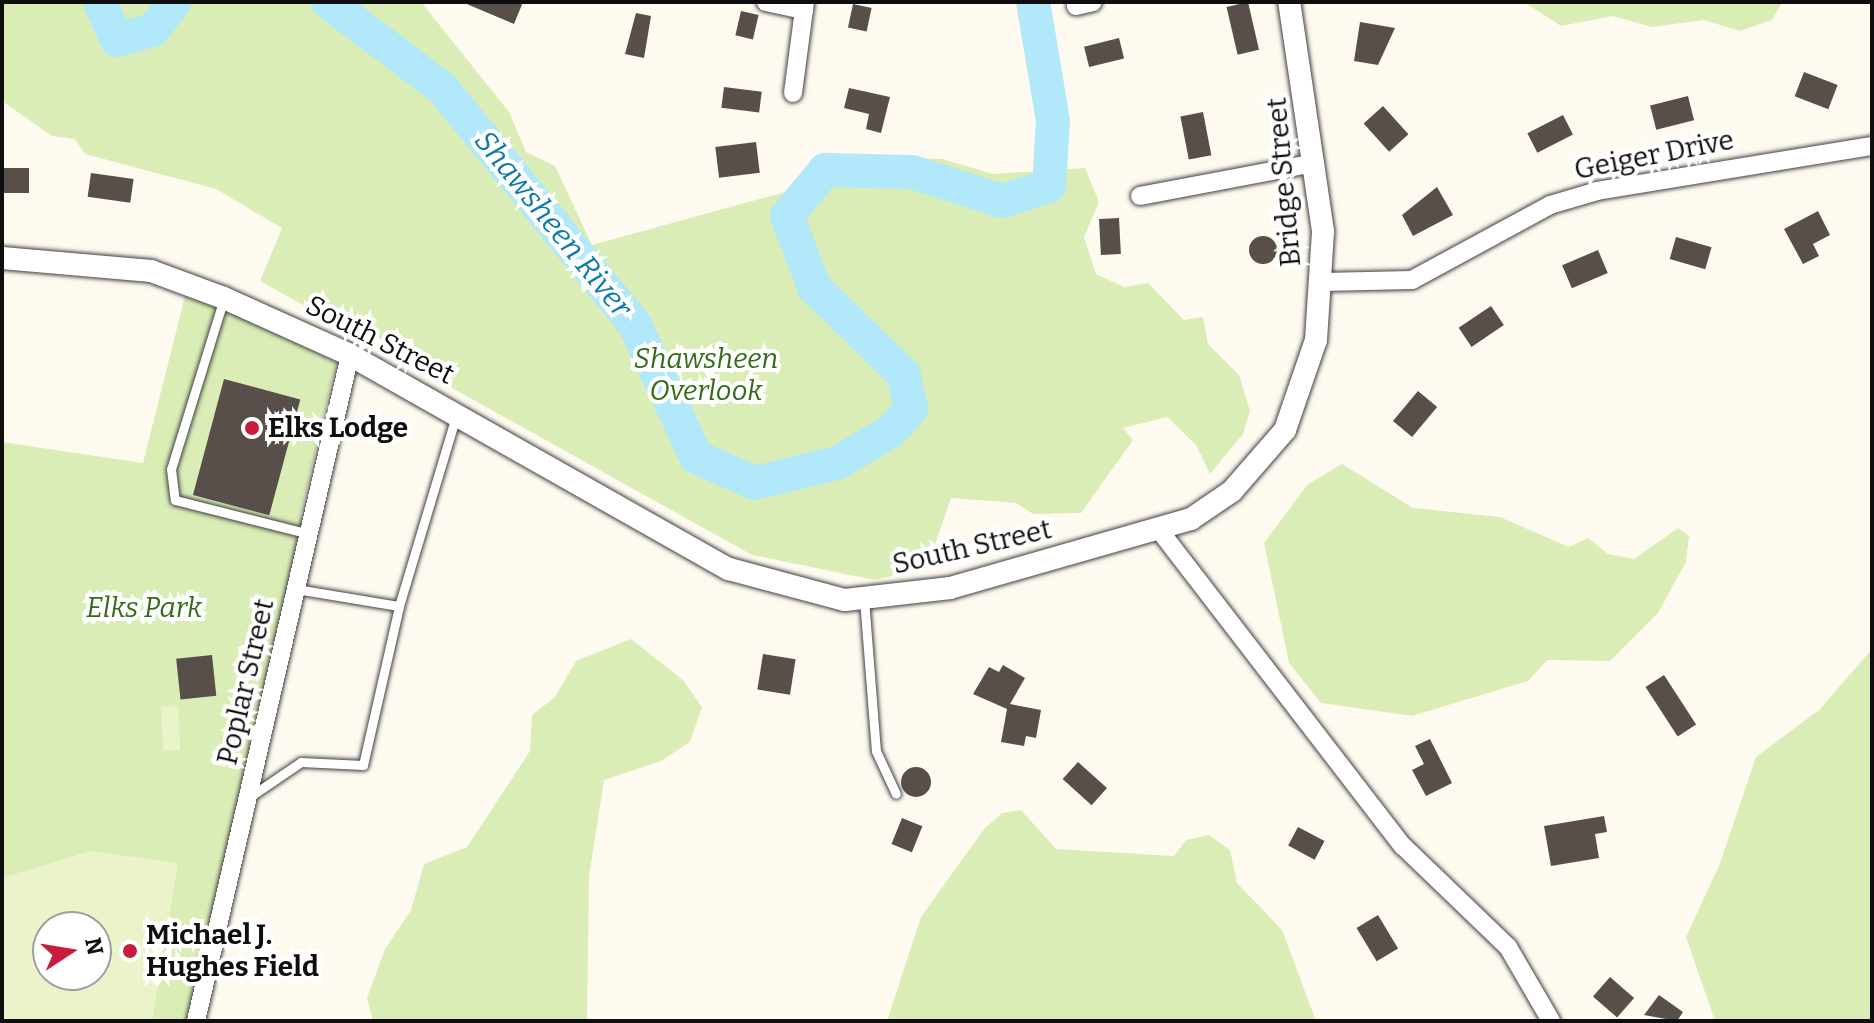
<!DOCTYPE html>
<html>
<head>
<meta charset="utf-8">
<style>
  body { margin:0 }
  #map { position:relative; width:1874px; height:1023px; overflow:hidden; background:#fffaf0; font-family:Bitter,serif }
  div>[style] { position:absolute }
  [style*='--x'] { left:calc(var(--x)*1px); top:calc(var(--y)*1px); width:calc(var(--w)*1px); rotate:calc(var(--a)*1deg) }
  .green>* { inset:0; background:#daedb6 }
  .pitch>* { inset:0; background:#eaf3c9; transform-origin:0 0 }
  .river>* { height:34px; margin:-17px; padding:0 17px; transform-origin:17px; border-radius:17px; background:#b1e8fa }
  .building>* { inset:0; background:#584e4a; transform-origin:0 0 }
  .round { border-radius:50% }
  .roads { filter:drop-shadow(0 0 2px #414141) drop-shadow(0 0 2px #414141) }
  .service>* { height:9px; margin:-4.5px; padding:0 4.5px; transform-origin:4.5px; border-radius:4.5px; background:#fff }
  .minor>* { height:18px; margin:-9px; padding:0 9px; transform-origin:9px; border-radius:9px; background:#fff }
  .tertiary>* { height:22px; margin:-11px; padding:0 11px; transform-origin:11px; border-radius:11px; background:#fff }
  .dots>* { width:22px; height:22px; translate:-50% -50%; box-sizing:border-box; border:4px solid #fff; border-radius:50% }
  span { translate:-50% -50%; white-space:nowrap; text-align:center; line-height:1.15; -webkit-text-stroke:8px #fff; paint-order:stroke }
  .street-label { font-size:28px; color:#0e0e0e }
  .park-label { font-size:28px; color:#356b1a; font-style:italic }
  .poi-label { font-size:28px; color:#0e0e0e; font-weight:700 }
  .left { translate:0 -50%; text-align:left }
  .water-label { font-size:30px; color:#0e7aaa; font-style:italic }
  .frame { position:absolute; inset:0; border:4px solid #0e0e0e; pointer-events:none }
  .north { position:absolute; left:32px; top:911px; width:80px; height:80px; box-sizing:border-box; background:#fff; border:2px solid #9f9f9f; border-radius:50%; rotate:78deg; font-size:22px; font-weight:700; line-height:32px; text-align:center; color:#0e0e0e }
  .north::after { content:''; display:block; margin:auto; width:28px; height:36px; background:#c91c3b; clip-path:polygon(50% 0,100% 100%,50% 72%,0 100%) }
</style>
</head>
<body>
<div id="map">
  <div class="green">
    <i style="clip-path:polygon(2px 2px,421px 2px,509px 112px,526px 152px,555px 166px,592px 245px,789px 191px,852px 156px,942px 159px,993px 174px,1085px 168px,1099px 202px,1084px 237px,1096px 274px,1124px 287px,1148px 283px,1184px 320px,1203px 317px,1208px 344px,1239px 375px,1250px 411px,1243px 434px,1210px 474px,1196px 445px,1167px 417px,1123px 428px,1133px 440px,1081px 513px,1033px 514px,1016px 503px,951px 498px,933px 550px,912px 571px,875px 580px,752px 555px,260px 281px,282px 228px,216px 189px,85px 154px,75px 139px,52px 136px,2px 101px)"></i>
    <i style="clip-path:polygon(1524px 2px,1782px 2px,1772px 20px,1740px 31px,1704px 20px,1652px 27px,1613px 16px,1561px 26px)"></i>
    <i style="clip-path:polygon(evenodd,186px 292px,336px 362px,300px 518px,312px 521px,188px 1021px,2px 1021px,2px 442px,143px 463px,186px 292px,48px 927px,96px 927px,96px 975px,48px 975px,48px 927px)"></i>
    <i style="clip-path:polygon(1342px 464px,1413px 508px,1500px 517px,1569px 547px,1588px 538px,1608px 554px,1634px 559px,1678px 528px,1689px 536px,1686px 562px,1658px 613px,1610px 661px,1547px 660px,1528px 681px,1412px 716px,1321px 703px,1289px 663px,1264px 543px,1308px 484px)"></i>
    <i style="clip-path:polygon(631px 639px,683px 680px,702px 707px,690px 742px,661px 761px,604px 780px,589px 877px,587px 1021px,373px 1021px,367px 998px,385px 949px,411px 910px,424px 864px,467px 847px,530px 751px,532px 715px,555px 697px,576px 661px)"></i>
    <i style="clip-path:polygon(1872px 649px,1872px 1021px,1715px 1021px,1686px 937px,1719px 866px,1756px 757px,1820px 709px)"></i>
    <i style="clip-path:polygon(1021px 810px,1056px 849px,1174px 856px,1186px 840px,1209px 835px,1230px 850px,1237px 883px,1282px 930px,1316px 1021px,887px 1021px,921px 917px,984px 829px,1002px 813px)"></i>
  </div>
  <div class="pitch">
    <i style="left:178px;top:706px;width:44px;height:17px;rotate:87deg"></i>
    <i style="clip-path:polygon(evenodd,90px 851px,178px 863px,152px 1021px,2px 1021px,2px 878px,90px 851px,48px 927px,96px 927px,96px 975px,48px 975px,48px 927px)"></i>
  </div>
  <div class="river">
    <i style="--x:100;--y:2;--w:42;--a:65.9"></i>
    <i style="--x:117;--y:40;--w:37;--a:-16"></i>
    <i style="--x:153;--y:30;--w:35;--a:-53"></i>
    <i style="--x:328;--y:2;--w:143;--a:37"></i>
    <i style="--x:442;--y:88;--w:306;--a:50.8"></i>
    <i style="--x:635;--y:325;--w:145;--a:65.2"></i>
    <i style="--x:696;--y:457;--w:64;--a:23.8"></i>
    <i style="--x:755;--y:483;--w:84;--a:-13.7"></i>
    <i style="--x:837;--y:463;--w:63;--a:-30.7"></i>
    <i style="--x:891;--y:431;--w:30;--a:-48"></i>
    <i style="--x:911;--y:409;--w:35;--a:-102"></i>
    <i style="--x:904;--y:375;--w:126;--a:-135.6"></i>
    <i style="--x:814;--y:287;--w:76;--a:-110.8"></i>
    <i style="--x:787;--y:216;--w:60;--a:-50.4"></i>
    <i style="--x:825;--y:170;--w:87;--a:1.3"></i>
    <i style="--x:912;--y:172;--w:95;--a:17.9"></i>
    <i style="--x:1002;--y:201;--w:49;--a:-17.7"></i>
    <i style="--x:1049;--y:186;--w:65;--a:-86.5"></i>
    <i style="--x:1053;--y:121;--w:121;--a:-99.5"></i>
  </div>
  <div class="building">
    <i style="clip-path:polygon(462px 2px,523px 2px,514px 24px)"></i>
    <i style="left:1248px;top:2px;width:49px;height:22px;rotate:77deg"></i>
    <i style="left:853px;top:4px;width:19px;height:24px;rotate:12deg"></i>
    <i style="left:741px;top:11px;width:18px;height:25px;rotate:13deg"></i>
    <i style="clip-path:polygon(636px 13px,651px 16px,644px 58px,625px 54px)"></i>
    <i style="clip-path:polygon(1360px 22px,1395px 28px,1378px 65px,1354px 61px)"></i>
    <i style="left:1119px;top:38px;width:21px;height:36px;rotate:76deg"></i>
    <i style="left:1804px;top:72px;width:36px;height:26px;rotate:21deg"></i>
    <i style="left:724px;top:87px;width:38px;height:21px;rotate:7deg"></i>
    <i style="clip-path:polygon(849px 88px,890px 97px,881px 133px,866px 129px,869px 114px,844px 108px)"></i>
    <i style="left:1688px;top:96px;width:25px;height:39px;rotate:76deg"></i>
    <i style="left:1383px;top:106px;width:38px;height:26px;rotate:48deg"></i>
    <i style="left:1203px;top:112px;width:44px;height:23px;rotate:79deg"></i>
    <i style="left:1563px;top:115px;width:22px;height:40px;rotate:63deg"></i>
    <i style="left:756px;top:142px;width:31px;height:41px;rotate:83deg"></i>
    <i style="left:2px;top:168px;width:27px;height:25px"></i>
    <i style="left:91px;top:173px;width:43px;height:24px;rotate:8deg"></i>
    <i style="clip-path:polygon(1437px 187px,1453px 215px,1413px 236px,1402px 215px)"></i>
    <i style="clip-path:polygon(1818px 211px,1830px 235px,1813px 244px,1819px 256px,1803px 264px,1784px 229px)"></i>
    <i style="left:1119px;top:218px;width:36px;height:20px;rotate:87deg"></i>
    <i class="round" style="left:1249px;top:236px;width:28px;height:28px"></i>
    <i style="left:1676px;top:237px;width:37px;height:23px;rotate:16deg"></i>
    <i style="left:1598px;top:250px;width:25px;height:39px;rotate:67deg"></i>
    <i style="left:1491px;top:306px;width:23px;height:39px;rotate:56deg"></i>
    <i style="left:224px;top:379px;width:79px;height:120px;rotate:15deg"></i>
    <i style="left:1418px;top:391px;width:25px;height:39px;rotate:40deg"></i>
    <i style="left:763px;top:654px;width:33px;height:36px;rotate:9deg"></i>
    <i style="left:212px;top:655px;width:41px;height:36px;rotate:84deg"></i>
    <i style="clip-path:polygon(1003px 665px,1025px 678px,1010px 704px,1041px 710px,1036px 738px,1026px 736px,1024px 746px,1001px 742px,1007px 709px,973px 694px,989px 667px,999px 672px)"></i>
    <i style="left:1664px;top:675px;width:59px;height:22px;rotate:57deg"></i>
    <i style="clip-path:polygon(1430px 739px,1452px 783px,1426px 796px,1412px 770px,1424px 764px,1415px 746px)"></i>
    <i style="left:1078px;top:762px;width:39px;height:23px;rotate:42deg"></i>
    <i class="round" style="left:901px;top:767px;width:30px;height:30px"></i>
    <i style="clip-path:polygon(1604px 816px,1607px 832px,1595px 834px,1599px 858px,1551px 866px,1544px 826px)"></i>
    <i style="left:902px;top:818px;width:22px;height:28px;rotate:22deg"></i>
    <i style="left:1298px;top:827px;width:30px;height:21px;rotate:28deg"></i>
    <i style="left:1378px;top:915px;width:39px;height:25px;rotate:59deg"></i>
    <i style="left:1610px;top:977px;width:32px;height:26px;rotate:41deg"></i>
    <i style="clip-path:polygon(1659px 995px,1683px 1012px,1677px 1021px,1644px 1015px)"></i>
  </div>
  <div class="roads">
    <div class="service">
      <i style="--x:224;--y:298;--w:179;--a:107.2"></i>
      <i style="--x:171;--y:469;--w:31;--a:83"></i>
      <i style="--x:175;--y:500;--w:138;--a:14.2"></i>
      <i style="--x:296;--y:589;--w:104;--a:9.4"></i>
      <i style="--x:399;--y:606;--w:198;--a:-73.3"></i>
      <i style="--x:864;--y:599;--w:152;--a:85.5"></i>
      <i style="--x:876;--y:751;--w:47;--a:65.1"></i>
      <i style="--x:248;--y:798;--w:64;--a:-34.2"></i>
      <i style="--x:301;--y:762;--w:62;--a:2.8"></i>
      <i style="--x:363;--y:765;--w:163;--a:-77.2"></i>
    </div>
    <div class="minor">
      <i style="--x:766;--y:2;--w:39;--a:12"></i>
      <i style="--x:1076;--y:6;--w:17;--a:-13"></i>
      <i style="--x:793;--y:93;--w:92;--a:-82.5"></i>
      <i style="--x:1140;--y:196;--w:178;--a:-10.7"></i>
      <i style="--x:1322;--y:282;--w:90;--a:-1.3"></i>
      <i style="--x:1412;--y:280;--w:157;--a:-28.5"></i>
      <i style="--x:1550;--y:205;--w:49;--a:-16.6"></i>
      <i style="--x:1597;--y:191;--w:279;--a:-9.3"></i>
      <i style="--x:1160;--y:531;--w:398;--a:52.4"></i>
      <i style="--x:1403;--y:846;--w:146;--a:43.9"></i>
      <i style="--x:1508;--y:947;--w:86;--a:59.8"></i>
      <i style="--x:196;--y:1021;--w:684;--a:-76.98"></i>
    </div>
    <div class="tertiary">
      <i style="--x:2;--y:258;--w:150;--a:5"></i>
      <i style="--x:151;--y:271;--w:78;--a:20.3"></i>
      <i style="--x:224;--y:298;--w:138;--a:24.3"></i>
      <i style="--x:350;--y:355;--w:435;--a:29.5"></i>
      <i style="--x:729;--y:569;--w:120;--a:15"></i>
      <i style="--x:845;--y:600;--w:106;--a:-6.5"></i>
      <i style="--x:950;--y:588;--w:251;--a:-16"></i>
      <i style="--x:1191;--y:519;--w:50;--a:-34.3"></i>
      <i style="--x:1232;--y:491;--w:81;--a:-49"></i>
      <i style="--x:1285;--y:430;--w:95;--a:-71"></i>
      <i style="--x:1316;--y:340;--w:109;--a:-86.3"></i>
      <i style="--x:1323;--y:231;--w:232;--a:-98.4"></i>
    </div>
  </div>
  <div class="dots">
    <i style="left:252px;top:428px;background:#c91c3b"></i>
    <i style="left:130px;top:951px;background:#c91c3b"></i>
  </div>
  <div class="street-label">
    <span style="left:1654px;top:155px;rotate:-11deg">Geiger Drive</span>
    <span style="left:1284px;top:182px;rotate:-95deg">Bridge Street</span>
    <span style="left:380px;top:340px;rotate:27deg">South Street</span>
    <span style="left:972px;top:547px;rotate:-13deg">South Street</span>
    <span style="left:246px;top:682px;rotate:-77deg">Poplar Street</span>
  </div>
  <div class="park-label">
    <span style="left:706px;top:375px">Shawsheen<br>Overlook</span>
    <span style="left:144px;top:608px">Elks Park</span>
  </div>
  <div class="poi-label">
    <span class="left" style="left:268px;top:428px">Elks Lodge</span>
    <span class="left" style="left:146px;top:951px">Michael J.<br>Hughes Field</span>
  </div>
  <div class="water-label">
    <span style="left:553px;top:224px;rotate:51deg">Shawsheen River</span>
  </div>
  <div class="frame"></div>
  <div class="north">N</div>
</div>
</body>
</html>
